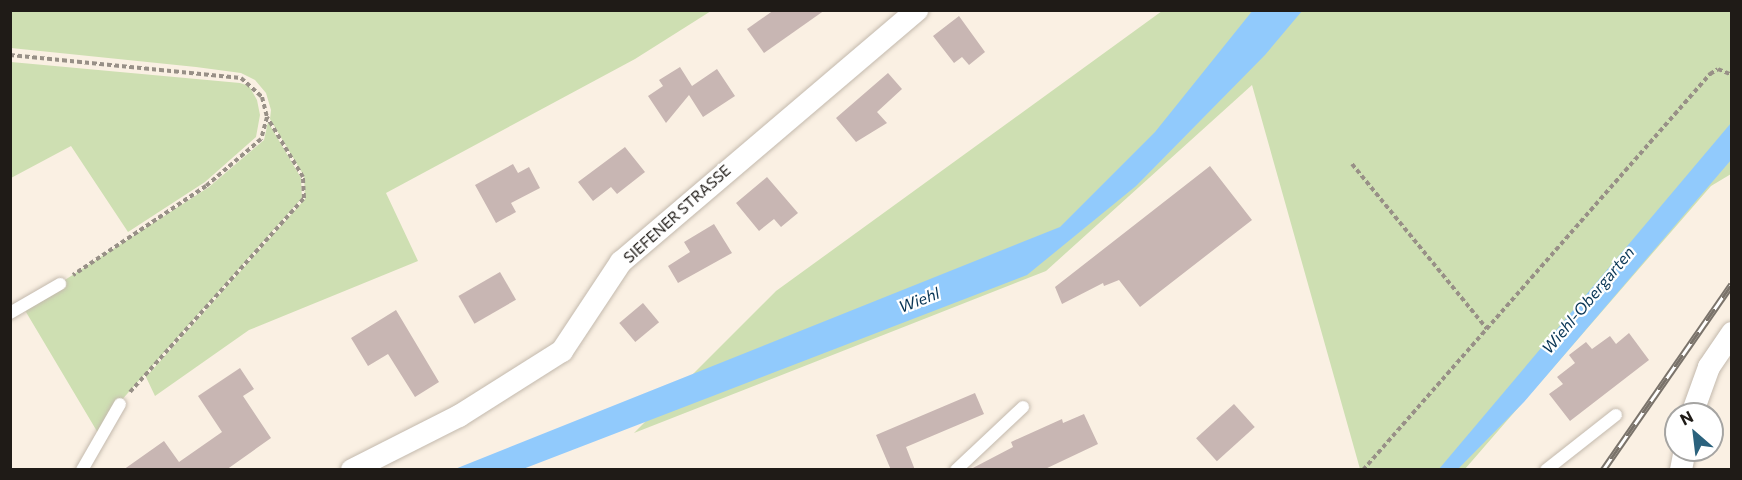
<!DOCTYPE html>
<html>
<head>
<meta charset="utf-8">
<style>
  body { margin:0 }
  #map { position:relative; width:1742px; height:480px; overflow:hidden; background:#faf0e3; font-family:Commissioner,sans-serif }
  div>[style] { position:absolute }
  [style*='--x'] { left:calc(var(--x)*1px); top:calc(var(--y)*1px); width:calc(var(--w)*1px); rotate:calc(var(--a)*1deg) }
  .green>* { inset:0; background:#cedfb2 }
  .water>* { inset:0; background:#91cafc }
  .building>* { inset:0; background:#c8b6b3; transform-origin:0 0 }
  .path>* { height:4px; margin-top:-2px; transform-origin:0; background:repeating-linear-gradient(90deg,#989087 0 4.5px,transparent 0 7.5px) }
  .roads { filter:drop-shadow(0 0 2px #c3b9ad) drop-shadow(0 0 2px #c3b9ad) }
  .lane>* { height:12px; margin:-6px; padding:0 6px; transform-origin:6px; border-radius:6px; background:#fff }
  .street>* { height:22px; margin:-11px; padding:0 11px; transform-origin:11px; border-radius:11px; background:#fff }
  .rail>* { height:7px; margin-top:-3.5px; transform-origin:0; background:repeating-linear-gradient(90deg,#fff 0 14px,#7a736b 0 28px); box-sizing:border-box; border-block:2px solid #7a736b }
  span { translate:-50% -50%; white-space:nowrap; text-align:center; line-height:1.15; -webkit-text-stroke:4.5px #fff; paint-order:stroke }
  .street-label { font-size:15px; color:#1f1b17 }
  .water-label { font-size:16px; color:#083555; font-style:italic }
  .frame { position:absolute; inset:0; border:12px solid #1f1b17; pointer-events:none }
  .north { position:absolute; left:1664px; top:402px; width:60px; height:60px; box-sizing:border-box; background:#fff; border:2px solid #a5a4a2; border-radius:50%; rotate:332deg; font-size:16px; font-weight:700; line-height:24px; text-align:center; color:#1f1b17 }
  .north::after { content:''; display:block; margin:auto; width:21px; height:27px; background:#2b627d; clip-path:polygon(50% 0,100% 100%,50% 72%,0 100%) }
</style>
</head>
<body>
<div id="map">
  <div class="green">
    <i style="clip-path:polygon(11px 10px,711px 10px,711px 11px,635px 59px,386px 193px,418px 261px,249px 330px,155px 396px,146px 377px,305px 199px,304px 176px,270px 119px,271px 110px,266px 93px,255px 80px,241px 73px,196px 67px,11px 48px)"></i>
    <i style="clip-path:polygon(1162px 11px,1731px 11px,1731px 174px,1711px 186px,1465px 469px,1360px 469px,1252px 85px,1046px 271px,634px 433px,776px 291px)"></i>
    <i style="clip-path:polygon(11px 62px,240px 83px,249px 86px,257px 100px,260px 115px,256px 137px,205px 182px,128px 232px,71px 146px,11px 178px)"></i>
    <i style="clip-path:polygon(268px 122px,301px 178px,302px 198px,119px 403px,98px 433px,23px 307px,209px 187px,264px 140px)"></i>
  </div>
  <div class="water">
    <i style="clip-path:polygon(1253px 10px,1302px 11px,1265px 55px,1136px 186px,1027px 275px,523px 469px,455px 469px,1060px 227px,1155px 132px)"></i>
    <i style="clip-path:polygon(1731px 123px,1731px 160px,1524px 402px,1458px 469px,1439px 469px)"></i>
  </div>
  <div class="building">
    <i style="clip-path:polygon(774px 10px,825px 10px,764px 53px,747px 29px)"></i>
    <i style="clip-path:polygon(959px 16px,985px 52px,969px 65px,962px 57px,954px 63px,933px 36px)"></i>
    <i style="clip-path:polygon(680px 67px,692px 86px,717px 69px,735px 96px,703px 117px,689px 95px,666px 123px,648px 96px,663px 86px,659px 80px)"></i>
    <i style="clip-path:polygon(888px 73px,902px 89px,877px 112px,887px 123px,856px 142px,836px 118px)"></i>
    <i style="clip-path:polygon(625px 147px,645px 172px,617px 194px,611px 187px,593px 201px,578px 182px)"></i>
    <i style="clip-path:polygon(513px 164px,518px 173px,529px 167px,540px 188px,511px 203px,516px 212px,496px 223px,475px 185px)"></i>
    <i style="clip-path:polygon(1210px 166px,1252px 220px,1140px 307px,1119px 280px,1104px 286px,1103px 283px,1062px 304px,1055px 287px)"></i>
    <i style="clip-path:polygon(767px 177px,798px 213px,781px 227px,774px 219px,759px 231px,736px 203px)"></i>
    <i style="clip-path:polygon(714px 224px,732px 253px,678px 283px,668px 266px,690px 252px,684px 242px)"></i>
    <i style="left:500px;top:272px;width:32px;height:48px;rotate:60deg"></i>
    <i style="left:643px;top:303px;width:25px;height:31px;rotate:50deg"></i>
    <i style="clip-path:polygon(396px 310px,439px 382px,415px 397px,388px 354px,368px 366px,351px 338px)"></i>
    <i style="clip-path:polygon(1629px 333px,1649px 360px,1570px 421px,1549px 394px,1563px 384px,1557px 377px,1575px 363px,1569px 355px,1586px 342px,1592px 349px,1610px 336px,1616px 344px)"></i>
    <i style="clip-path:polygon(240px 368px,254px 389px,243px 396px,271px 438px,226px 470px,123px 470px,164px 441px,179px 462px,222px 432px,198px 396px)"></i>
    <i style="clip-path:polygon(975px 393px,984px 414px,906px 447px,915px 470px,891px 470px,876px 435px)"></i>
    <i style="left:1234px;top:404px;width:31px;height:51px;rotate:48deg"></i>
    <i style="clip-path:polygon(1084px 414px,1098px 444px,1043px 470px,969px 470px,1013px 447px,1011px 442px,1062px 419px,1063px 423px)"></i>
  </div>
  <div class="path">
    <i style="--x:10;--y:55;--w:232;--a:5.7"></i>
    <i style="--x:241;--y:78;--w:28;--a:42"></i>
    <i style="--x:262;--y:97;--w:21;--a:76"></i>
    <i style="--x:267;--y:117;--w:23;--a:105"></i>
    <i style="--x:261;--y:139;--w:72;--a:139.5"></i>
    <i style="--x:206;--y:186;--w:160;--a:146.2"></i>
    <i style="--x:1352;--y:164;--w:213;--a:50.7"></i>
    <i style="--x:130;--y:392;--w:261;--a:-48.1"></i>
    <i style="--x:304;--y:198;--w:21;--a:-93"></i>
    <i style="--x:303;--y:177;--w:70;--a:-121"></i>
    <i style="--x:1363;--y:470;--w:527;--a:-48.77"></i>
    <i style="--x:1710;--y:74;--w:9;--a:-32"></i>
    <i style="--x:1718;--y:69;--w:15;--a:23"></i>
  </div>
  <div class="roads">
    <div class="lane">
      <i style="--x:10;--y:313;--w:58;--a:-30.1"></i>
      <i style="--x:82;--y:470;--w:76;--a:-60.1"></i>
      <i style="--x:956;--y:470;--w:92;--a:-43.2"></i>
      <i style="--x:1546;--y:470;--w:89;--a:-38.2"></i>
    </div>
    <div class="street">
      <i style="--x:1692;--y:414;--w:50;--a:-70.1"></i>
      <i style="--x:1709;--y:367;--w:41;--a:-55.9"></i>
      <i style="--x:352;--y:470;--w:120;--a:-26.8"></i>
      <i style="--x:459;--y:416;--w:122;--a:-32.3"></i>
      <i style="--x:562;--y:351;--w:107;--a:-56.5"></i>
      <i style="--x:621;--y:262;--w:389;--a:-40.4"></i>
      <i style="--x:1681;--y:470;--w:20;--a:-79"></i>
    </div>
  </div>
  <div class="rail">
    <i style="--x:1603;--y:470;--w:226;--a:-55.3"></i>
  </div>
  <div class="street-label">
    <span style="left:677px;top:214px;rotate:-42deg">SIEFENER STRASSE</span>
  </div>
  <div class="water-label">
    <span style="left:919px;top:300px;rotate:-21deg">Wiehl</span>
    <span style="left:1588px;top:300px;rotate:-50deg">Wiehl-Obergarten</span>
  </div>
  <div class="frame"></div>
  <div class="north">N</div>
</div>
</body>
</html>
